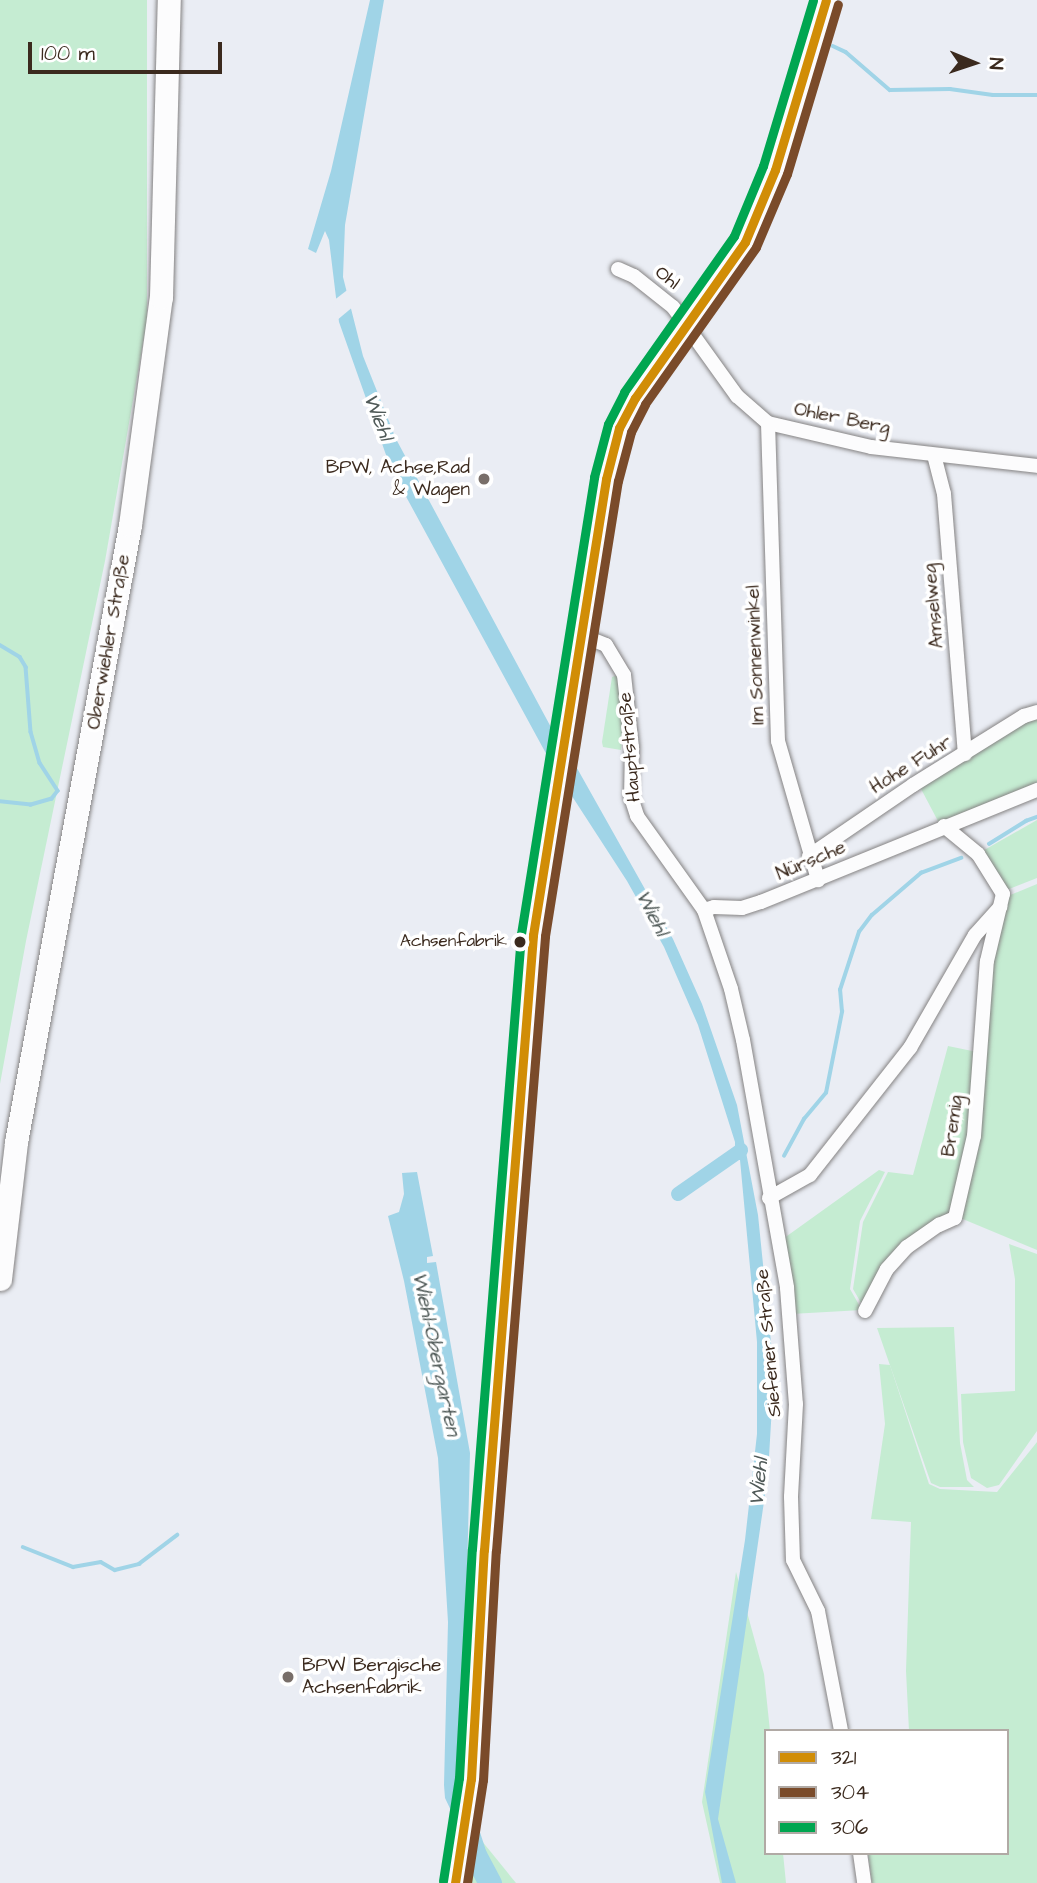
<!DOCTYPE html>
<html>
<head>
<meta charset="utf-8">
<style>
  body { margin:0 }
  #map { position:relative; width:1037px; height:1883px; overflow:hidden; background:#eaedf4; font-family:"Architects Daughter",sans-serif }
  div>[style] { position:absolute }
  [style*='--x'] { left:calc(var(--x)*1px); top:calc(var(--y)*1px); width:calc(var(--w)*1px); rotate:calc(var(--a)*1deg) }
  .green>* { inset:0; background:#c5ecd2 }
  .water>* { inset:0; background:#a0d4e7 }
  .pier>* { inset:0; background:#eaedf4 }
  .stream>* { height:3.5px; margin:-1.75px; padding:0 1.75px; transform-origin:1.75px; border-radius:1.75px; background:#a0d4e7 }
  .canal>* { height:14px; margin:-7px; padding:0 7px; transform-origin:7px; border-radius:7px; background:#a0d4e7 }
  .river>* { height:23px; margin:-11.5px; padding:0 11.5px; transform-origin:11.5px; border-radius:11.5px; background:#a0d4e7 }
  .roads { filter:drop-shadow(0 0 2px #858383) drop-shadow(0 0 2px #858383) }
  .street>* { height:14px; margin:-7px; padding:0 7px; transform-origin:7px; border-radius:7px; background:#fcfcfd }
  .secondary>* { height:21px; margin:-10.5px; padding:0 10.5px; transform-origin:10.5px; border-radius:10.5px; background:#fcfcfd }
  .primary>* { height:23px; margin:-11.5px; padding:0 11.5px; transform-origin:11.5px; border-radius:11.5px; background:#fcfcfd }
  .bus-1>* { height:9px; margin:-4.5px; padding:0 4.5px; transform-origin:4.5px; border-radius:4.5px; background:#d18d06 }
  .bus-2>* { height:9px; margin:-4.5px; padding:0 4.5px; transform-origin:4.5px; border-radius:4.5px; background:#7a4b2a }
  .bus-3>* { height:9px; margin:-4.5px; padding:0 4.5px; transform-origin:4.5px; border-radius:4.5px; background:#00a651 }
  .dots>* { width:19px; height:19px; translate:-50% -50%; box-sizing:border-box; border:4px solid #fff; border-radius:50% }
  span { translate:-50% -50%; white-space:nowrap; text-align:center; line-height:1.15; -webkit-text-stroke:7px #fff; paint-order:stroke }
  .bus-label { font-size:17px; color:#3b2a1e }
  .right { translate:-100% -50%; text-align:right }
  .street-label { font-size:19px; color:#3b2a1e }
  .poi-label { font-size:19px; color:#3b2a1e }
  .left { translate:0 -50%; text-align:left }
  .water-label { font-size:21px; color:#505a58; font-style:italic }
  .legend { position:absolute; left:764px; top:1729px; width:245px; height:126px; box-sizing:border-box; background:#fff; border:2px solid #b1aaa5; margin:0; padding:9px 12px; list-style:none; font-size:21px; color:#3b2a1e }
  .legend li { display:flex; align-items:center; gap:14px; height:35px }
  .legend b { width:35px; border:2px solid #b1aaa5 }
  .north { position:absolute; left:939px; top:28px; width:70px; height:70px; -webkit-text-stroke:5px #fff; paint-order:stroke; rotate:92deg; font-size:19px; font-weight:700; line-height:28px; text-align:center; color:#3b2a1e }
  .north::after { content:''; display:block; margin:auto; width:24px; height:32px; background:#3b2a1e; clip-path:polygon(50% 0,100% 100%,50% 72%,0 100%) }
  .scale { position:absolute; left:28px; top:42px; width:194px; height:32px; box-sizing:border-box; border:4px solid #3b2a1e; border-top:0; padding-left:9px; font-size:21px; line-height:24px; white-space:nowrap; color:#3b2a1e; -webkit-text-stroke:5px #fff; paint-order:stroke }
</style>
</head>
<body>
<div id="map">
  <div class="green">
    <i style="clip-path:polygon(0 0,147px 0,147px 320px,105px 561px,26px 941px,0 1084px)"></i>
    <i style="clip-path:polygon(618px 675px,624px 726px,621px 750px,603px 747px,602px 742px,612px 677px)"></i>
    <i style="clip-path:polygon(1037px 716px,1037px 787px,939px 823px,920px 787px)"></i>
    <i style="clip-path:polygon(1037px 820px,1037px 878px,1004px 891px,979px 853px)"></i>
    <i style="clip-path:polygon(1037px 884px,1037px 1250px,958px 1217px,991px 962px,1008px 896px)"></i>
    <i style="clip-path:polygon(948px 1046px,977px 1052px,971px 1137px,951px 1216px,905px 1245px,864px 1308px,853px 1289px,863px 1222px,888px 1172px,913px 1175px)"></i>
    <i style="clip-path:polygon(879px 1170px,885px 1172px,860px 1221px,850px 1289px,862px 1310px,791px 1314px,780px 1241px)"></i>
    <i style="clip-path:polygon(1009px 1244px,1037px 1254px,1037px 1431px,999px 1485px,987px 1488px,971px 1478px,963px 1442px,961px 1394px,1015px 1391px,1015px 1279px)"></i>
    <i style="clip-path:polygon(954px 1327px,960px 1443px,967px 1480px,974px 1487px,940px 1487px,931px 1483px,877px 1328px)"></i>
    <i style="clip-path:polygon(879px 1364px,890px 1365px,929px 1484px,940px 1489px,997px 1492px,1037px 1442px,1037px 1883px,872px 1883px,868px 1853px,1007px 1853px,1007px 1731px,909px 1731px,906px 1671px,911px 1522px,871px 1519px,885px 1424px)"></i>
    <i style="clip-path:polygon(736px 1572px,764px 1674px,770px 1731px,766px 1731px,766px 1853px,783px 1853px,786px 1883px,720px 1883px,702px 1802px)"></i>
    <i style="clip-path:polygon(477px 1835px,516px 1883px,467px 1883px)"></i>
  </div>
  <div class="water">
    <i style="clip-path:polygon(370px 0,384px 0,345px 225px,343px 277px,363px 356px,396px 439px,553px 731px,549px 759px,391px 469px,339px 322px,329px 240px,325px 231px,316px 253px,308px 249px,331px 171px)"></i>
    <i style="clip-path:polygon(573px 761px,673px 939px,702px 1004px,737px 1105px,758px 1215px,774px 1372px,768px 1474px,718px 1819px,736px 1883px,722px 1883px,705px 1792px,745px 1540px,757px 1434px,757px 1342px,740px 1160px,735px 1160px,735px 1142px,698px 1025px,664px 947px,627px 881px,568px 790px)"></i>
    <i style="clip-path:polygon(417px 1172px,433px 1256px,427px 1257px,427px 1263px,436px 1262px,470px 1453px,464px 1697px,457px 1823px,445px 1798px,444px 1785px,448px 1622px,438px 1458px,404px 1281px,388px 1216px,399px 1212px,404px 1194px,402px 1173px)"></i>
    <i style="clip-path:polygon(477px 1835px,483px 1857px,493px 1883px,483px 1883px,473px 1861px)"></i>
  </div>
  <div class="pier">
    <i style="clip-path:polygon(350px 288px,354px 306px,336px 321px,333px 301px)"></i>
  </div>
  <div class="stream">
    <i style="--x:833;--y:46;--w:14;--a:25"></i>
    <i style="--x:846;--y:52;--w:58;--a:40.8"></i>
    <i style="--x:890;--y:90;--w:60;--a:-1"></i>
    <i style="--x:950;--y:89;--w:43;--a:7.9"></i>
    <i style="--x:993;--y:95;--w:44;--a:0"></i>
    <i style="--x:0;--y:645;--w:23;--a:31"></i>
    <i style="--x:20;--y:657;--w:12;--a:59"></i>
    <i style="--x:26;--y:667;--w:65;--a:85.6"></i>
    <i style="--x:31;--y:732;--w:32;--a:74"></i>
    <i style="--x:40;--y:763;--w:33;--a:57"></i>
    <i style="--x:58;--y:791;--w:10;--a:127"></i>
    <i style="--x:52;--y:799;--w:22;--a:164"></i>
    <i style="--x:31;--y:805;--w:31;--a:-174"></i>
    <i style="--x:989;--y:844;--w:44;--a:-31.9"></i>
    <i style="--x:1026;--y:821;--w:12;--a:-20"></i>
    <i style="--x:784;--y:1156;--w:42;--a:-61.6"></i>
    <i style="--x:804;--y:1119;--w:34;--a:-50"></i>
    <i style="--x:826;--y:1093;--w:83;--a:-78.8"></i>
    <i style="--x:842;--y:1012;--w:22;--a:-95"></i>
    <i style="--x:840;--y:990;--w:61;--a:-71.9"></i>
    <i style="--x:859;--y:932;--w:21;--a:-53"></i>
    <i style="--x:872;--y:915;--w:65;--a:-40.6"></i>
    <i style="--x:921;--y:873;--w:43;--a:-20.6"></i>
    <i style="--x:23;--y:1547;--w:54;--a:21.8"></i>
    <i style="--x:73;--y:1567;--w:28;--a:-10"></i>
    <i style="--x:101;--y:1562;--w:16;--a:30"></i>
    <i style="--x:115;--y:1570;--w:25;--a:-14"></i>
    <i style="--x:139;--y:1564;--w:48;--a:-37.3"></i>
  </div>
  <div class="canal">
    <i style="--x:678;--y:1194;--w:77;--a:-34.9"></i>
  </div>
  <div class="river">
    <i style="--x:462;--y:1815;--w:42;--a:72"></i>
    <i style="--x:475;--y:1855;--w:32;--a:62"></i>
  </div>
  <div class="roads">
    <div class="street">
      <i style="--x:618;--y:269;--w:17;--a:24"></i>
      <i style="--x:634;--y:276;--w:50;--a:38.5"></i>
      <i style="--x:673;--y:307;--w:110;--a:54.3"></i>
      <i style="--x:737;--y:396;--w:41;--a:41.1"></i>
      <i style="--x:768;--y:423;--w:106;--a:13.1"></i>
      <i style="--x:871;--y:447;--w:167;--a:6.5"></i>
      <i style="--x:768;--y:423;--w:318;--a:88.2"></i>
      <i style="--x:778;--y:741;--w:145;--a:73.9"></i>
      <i style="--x:934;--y:455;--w:40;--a:75.6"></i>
      <i style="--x:944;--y:494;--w:261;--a:85.4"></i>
      <i style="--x:581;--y:635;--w:27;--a:22"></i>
      <i style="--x:606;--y:645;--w:35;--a:59"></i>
      <i style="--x:624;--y:675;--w:72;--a:83.7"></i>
      <i style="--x:632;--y:747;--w:50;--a:91.1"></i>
      <i style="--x:631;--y:797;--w:20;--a:72"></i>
      <i style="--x:637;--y:816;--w:115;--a:54.5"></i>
      <i style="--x:704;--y:910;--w:83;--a:71.1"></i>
      <i style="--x:731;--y:989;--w:52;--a:76.8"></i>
      <i style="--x:743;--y:1040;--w:252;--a:79.9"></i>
      <i style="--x:787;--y:1288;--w:116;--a:85.6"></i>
      <i style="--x:796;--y:1404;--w:93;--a:93.1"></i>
      <i style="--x:791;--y:1497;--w:63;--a:88.2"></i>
      <i style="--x:793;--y:1560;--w:57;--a:63.9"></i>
      <i style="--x:818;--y:1611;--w:122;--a:79.1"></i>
      <i style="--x:809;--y:856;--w:126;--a:-34.3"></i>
      <i style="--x:913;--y:785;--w:131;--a:-31.9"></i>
      <i style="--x:1024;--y:716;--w:14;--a:-17"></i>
      <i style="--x:704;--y:910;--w:10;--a:-17"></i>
      <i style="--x:714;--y:907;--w:28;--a:2"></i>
      <i style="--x:742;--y:908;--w:20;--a:-18"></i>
      <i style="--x:761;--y:902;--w:298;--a:-22.1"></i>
      <i style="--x:769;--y:1198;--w:47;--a:-29.3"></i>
      <i style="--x:810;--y:1175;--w:162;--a:-51.8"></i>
      <i style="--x:910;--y:1048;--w:130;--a:-60.1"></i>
      <i style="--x:975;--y:935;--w:38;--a:-48"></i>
      <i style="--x:865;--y:1311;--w:47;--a:-62.4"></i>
      <i style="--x:887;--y:1269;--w:30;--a:-48"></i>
      <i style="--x:907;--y:1247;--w:39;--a:-35"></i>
      <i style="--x:939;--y:1225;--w:17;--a:-24"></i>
      <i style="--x:955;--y:1218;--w:84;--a:-77"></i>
      <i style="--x:974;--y:1136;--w:175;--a:-85.8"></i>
      <i style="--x:987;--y:961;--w:69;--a:-76.6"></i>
      <i style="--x:1003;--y:894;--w:47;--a:-122"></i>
      <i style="--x:978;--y:854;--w:44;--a:-140.5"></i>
      <i style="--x:860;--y:1853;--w:30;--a:82"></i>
    </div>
    <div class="secondary">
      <i style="--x:455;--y:1883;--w:105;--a:-81.3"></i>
      <i style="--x:471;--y:1779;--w:229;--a:-86.8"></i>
      <i style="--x:484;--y:1550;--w:617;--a:-85.44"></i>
      <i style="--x:533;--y:935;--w:462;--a:-80.9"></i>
      <i style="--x:606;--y:479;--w:53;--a:-75.7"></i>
      <i style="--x:619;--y:428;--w:34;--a:-62"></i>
      <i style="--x:635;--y:398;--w:191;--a:-54.8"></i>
      <i style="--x:745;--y:242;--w:78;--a:-67.4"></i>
      <i style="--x:775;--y:170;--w:177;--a:-73.3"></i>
    </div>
    <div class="primary">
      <i style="--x:0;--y:1279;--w:138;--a:-83.3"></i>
      <i style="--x:16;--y:1142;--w:627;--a:-79.53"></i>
      <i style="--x:130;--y:525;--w:230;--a:-82.3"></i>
      <i style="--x:161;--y:297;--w:297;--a:-88.5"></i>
    </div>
  </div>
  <div class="bus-1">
    <i style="--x:455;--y:1883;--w:105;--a:-81.3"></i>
    <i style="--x:471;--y:1779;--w:229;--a:-86.8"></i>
    <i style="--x:484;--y:1550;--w:617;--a:-85.44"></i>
    <i style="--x:533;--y:935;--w:462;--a:-80.9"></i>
    <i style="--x:606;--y:479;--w:53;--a:-75.7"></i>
    <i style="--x:619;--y:428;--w:34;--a:-62"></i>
    <i style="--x:635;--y:398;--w:191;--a:-54.8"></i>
    <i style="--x:745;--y:242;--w:78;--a:-67.4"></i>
    <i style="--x:775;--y:170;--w:177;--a:-73.3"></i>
  </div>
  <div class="bus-2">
    <i style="--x:467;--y:1883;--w:104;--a:-81.2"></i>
    <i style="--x:483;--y:1780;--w:229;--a:-86.8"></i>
    <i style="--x:496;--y:1551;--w:617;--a:-85.44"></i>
    <i style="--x:545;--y:936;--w:461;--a:-80.9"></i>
    <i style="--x:618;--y:481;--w:51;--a:-75.1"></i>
    <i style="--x:631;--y:432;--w:31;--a:-63"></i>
    <i style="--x:645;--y:404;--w:192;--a:-54.7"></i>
    <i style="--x:756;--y:247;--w:79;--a:-67"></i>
    <i style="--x:787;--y:174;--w:177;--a:-73.3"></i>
  </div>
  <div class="bus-3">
    <i style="--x:443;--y:1881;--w:104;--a:-81.2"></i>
    <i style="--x:459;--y:1778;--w:229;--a:-86.8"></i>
    <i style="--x:472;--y:1549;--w:617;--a:-85.44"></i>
    <i style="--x:521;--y:934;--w:463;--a:-80.9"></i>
    <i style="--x:594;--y:477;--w:55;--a:-75.2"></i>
    <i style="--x:608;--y:424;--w:36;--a:-63"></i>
    <i style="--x:624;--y:392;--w:191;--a:-54.8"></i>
    <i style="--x:734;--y:236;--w:76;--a:-67.5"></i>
    <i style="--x:763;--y:166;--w:173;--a:-73.2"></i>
  </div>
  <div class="dots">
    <i style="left:484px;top:479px;background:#786e69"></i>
    <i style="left:520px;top:942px;background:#3b2a1e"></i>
    <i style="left:288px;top:1677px;background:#786e69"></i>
  </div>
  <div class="bus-label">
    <span class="right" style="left:507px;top:942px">Achsenfabrik</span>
  </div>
  <div class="street-label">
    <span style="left:667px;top:278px;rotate:38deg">Ohl</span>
    <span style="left:842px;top:419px;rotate:12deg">Ohler Berg</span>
    <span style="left:934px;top:606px;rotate:-95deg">Amselweg</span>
    <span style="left:109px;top:642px;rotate:-80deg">Oberwiehler Straße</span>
    <span style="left:756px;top:655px;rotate:-92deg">Im Sonnenwinkel</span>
    <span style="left:630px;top:747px;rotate:-95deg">Hauptstraße</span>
    <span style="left:911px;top:765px;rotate:-32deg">Hohe Fuhr</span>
    <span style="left:811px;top:861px;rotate:-23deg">Nürsche</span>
    <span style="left:953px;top:1126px;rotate:-82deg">Bremig</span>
    <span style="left:769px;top:1343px;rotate:-95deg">Siefener Straße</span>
  </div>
  <div class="poi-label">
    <span class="right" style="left:470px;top:479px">BPW, Achse,Rad<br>&amp; Wagen</span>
    <span class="left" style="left:302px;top:1677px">BPW Bergische<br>Achsenfabrik</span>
  </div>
  <div class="water-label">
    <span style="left:378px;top:417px;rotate:69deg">Wiehl</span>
    <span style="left:652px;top:913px;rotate:63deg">Wiehl</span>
    <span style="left:436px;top:1354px;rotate:78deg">Wiehl-Obergarten</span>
    <span style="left:759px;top:1482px;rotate:-84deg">Wiehl</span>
  </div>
  <ul class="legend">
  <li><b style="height:9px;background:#d18d06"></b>321</li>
  <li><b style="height:9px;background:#7a4b2a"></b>304</li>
  <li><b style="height:9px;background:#00a651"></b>306</li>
  </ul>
  <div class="north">N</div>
  <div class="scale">100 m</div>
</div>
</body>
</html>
